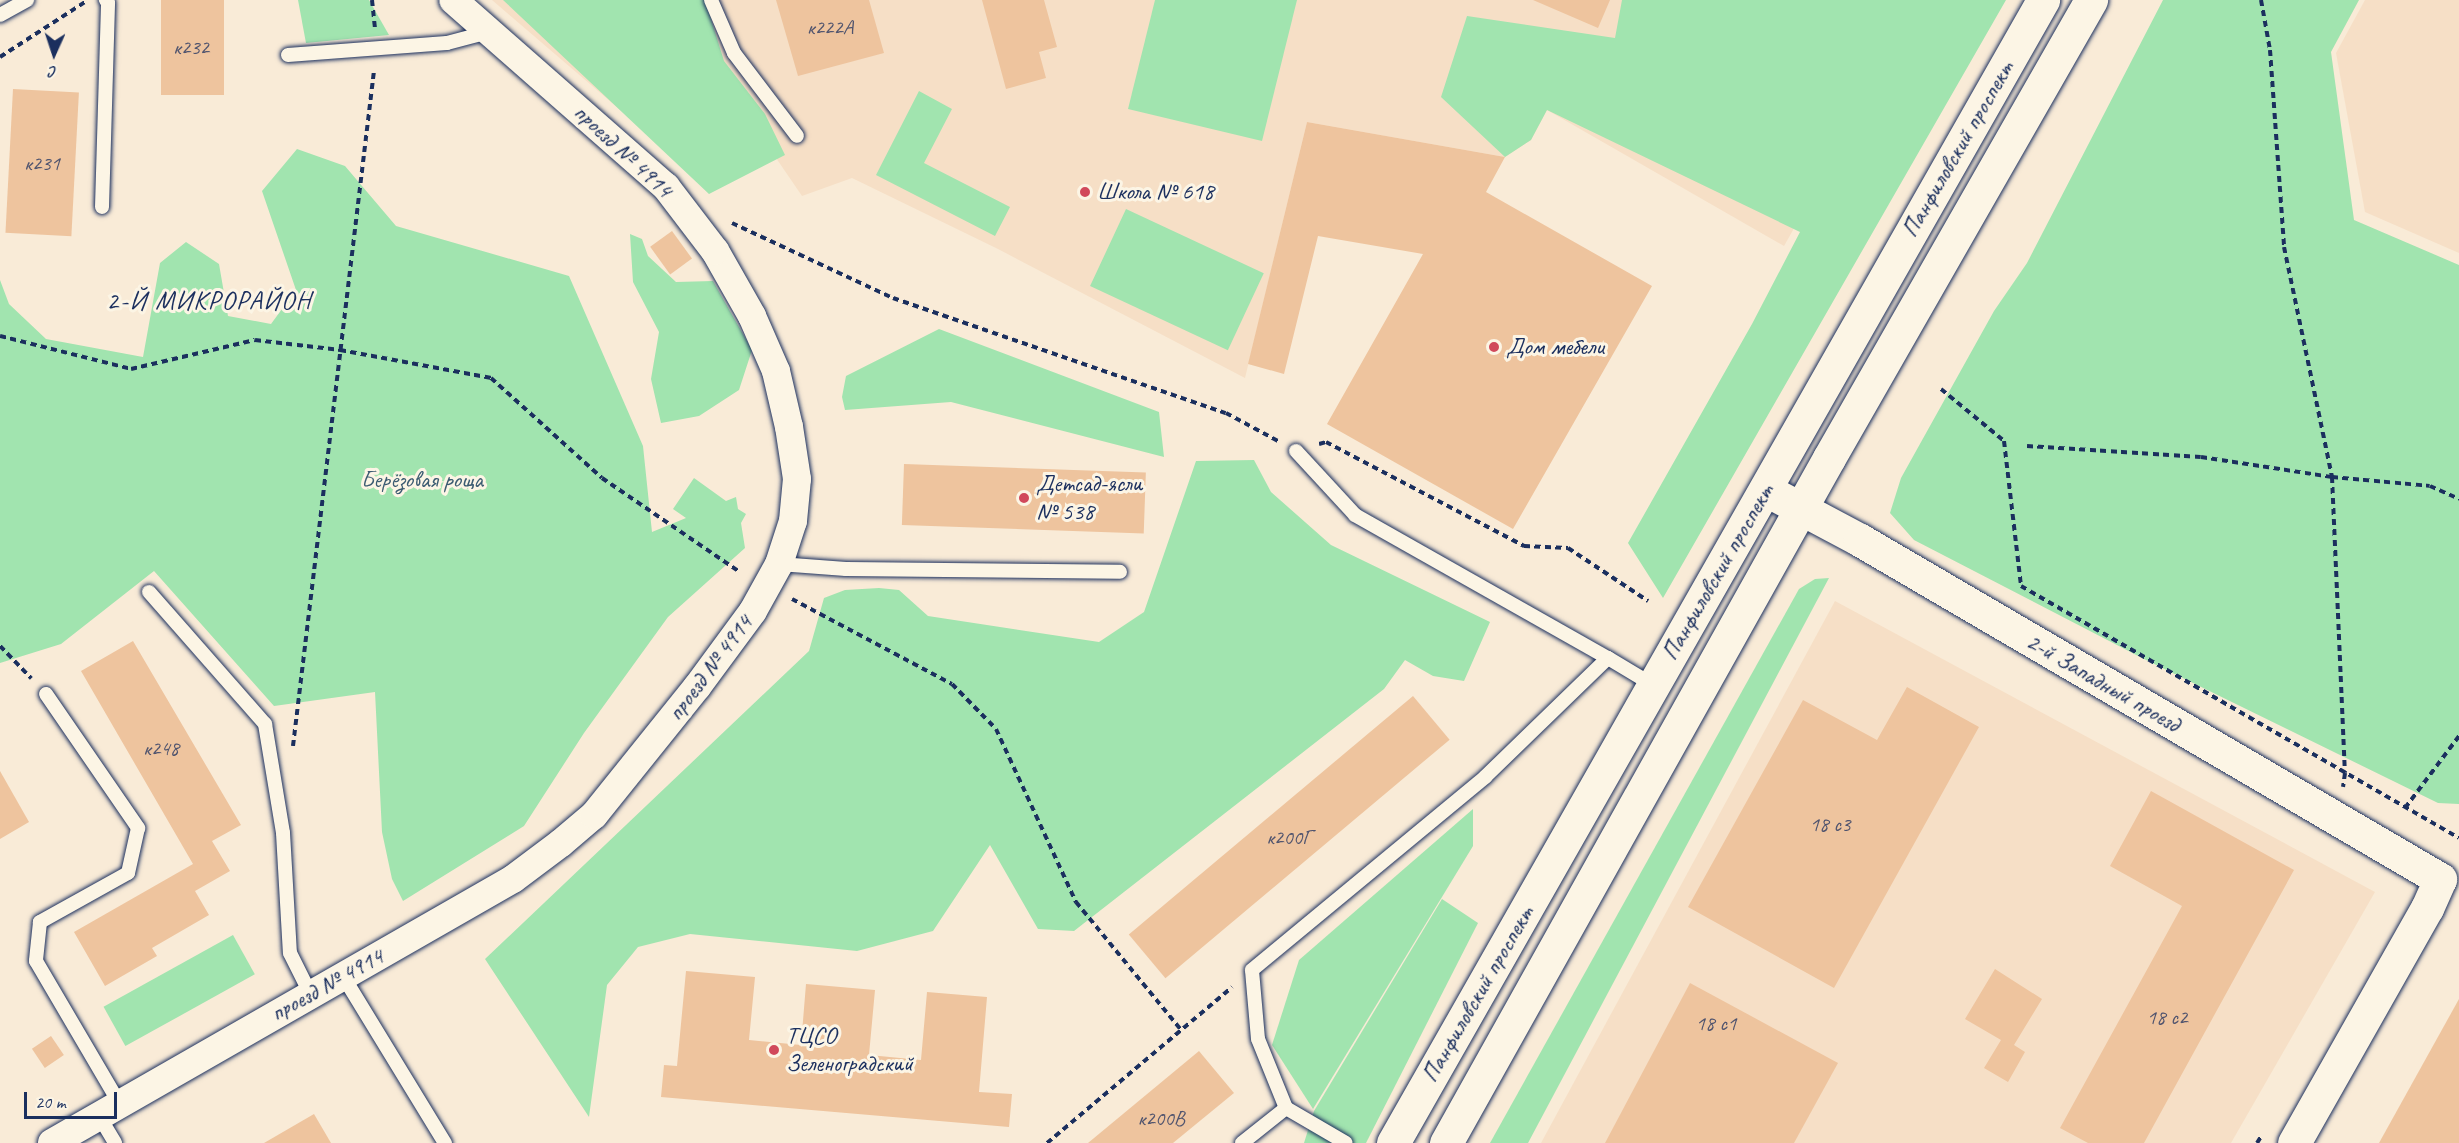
<!DOCTYPE html>
<html>
<head>
<meta charset="utf-8">
<style>
  body { margin:0 }
  #map { position:relative; width:2459px; height:1143px; overflow:hidden; background:#f9ebd7; font-family:Caveat,sans-serif }
  div>[style] { position:absolute }
  [style*='--x'] { left:calc(var(--x)*1px); top:calc(var(--y)*1px); width:calc(var(--w)*1px); rotate:calc(var(--a)*1deg) }
  .built>* { inset:0; background:#f6dfc6 }
  .green>* { inset:0; background:#a1e4af; transform-origin:0 0 }
  .building>* { inset:0; background:#eec49e; transform-origin:0 0 }
  .path>* { height:4px; margin-top:-2px; transform-origin:0; background:repeating-linear-gradient(90deg,#1b2f5e 0 6px,transparent 0 10.5px) }
  .roads { filter:drop-shadow(0 0 2px #1b2f5e) drop-shadow(0 0 2px #1b2f5e) }
  .service>* { height:14px; margin:-7px; padding:0 7px; transform-origin:7px; border-radius:7px; background:#fcf5e5 }
  .minor>* { height:28px; margin:-14px; padding:0 14px; transform-origin:14px; border-radius:14px; background:#fcf5e5 }
  .tertiary>* { height:33px; margin:-16.5px; padding:0 16.5px; transform-origin:16.5px; border-radius:16.5px; background:#fcf5e5 }
  .primary>* { height:33px; margin:-16.5px; padding:0 16.5px; transform-origin:16.5px; border-radius:16.5px; background:#fcf5e5 }
  .dots>* { width:16px; height:16px; translate:-50% -50%; box-sizing:border-box; border:3px solid #fcf5e5; border-radius:50% }
  span { translate:-50% -50%; white-space:nowrap; text-align:center; line-height:1.15; -webkit-text-stroke:6px #fcf5e5; paint-order:stroke }
  .number-label { font-size:21px; color:#50546e }
  .number-label span { -webkit-text-stroke-width:0 }
  .street-label { font-size:24px; color:#1b2f5e }
  .poi-label { font-size:24px; color:#1b2f5e }
  .left { translate:0 -50%; text-align:left }
  .park-label { font-size:24px; color:#3c5c72 }
  .neighbourhood-label { font-size:26px; color:#1b2f5e; letter-spacing:1.5px }
  .north { position:absolute; left:24px; top:24px; width:60px; height:60px; -webkit-text-stroke:4px #fcf5e5; paint-order:stroke; rotate:183deg; font-size:16px; font-weight:700; line-height:24px; text-align:center; color:#1b2f5e }
  .north::after { content:''; display:block; margin:auto; width:21px; height:27px; background:#1b2f5e; clip-path:polygon(50% 0,100% 100%,50% 72%,0 100%) }
  .scale { position:absolute; left:24px; top:1092px; width:93px; height:27px; box-sizing:border-box; border:3px solid #1b2f5e; border-top:0; padding-left:8px; font-size:18px; line-height:21px; white-space:nowrap; color:#1b2f5e; -webkit-text-stroke:4px #fcf5e5; paint-order:stroke }
</style>
</head>
<body>
<div id="map">
  <div class="built">
    <i style="clip-path:polygon(492px 0,1923px 0,1784px 246px,1547px 110px,1531px 140px,1505px 157px,1307px 122px,1245px 378px,998px 249px,852px 178px,802px 196px,774px 155px,710px 187px)"></i>
    <i style="clip-path:polygon(2365px 0,2459px 0,2459px 253px,2365px 212px,2336px 53px)"></i>
    <i style="clip-path:polygon(1835px 601px,2375px 892px,2231px 1143px,1541px 1143px)"></i>
  </div>
  <div class="green">
    <i style="clip-path:polygon(298px 0,369px 0,389px 35px,306px 43px)"></i>
    <i style="clip-path:polygon(503px 0,705px 0,724px 61px,765px 114px,785px 155px,709px 194px)"></i>
    <i style="clip-path:polygon(1155px 0,1297px 0,1262px 141px,1128px 109px)"></i>
    <i style="clip-path:polygon(1622px 0,2006px 0,1663px 598px,1628px 543px,1752px 324px,1800px 232px,1547px 110px,1531px 140px,1505px 157px,1441px 97px,1467px 16px,1615px 38px)"></i>
    <i style="clip-path:polygon(2163px 0,2359px 0,2331px 52px,2354px 220px,2459px 265px,2459px 804px,2438px 803px,2142px 658px,1914px 540px,1890px 513px,1901px 478px,1994px 311px,2027px 263px)"></i>
    <i style="clip-path:polygon(919px 91px,952px 109px,924px 163px,1010px 207px,995px 236px,876px 175px)"></i>
    <i style="clip-path:polygon(297px 149px,345px 166px,396px 226px,569px 276px,643px 446px,652px 532px,686px 518px,673px 509px,694px 478px,726px 501px,736px 497px,738px 509px,746px 514px,741px 523px,745px 548px,668px 617px,584px 733px,524px 826px,403px 901px,392px 879px,382px 832px,375px 692px,274px 706px,154px 571px,61px 644px,0 663px,0 280px,9px 304px,46px 339px,143px 357px,160px 263px,186px 242px,219px 264px,228px 316px,271px 324px,296px 290px,262px 191px)"></i>
    <i style="left:1126px;top:209px;width:152px;height:85px;rotate:25deg"></i>
    <i style="clip-path:polygon(630px 234px,642px 239px,648px 256px,676px 282px,713px 281px,752px 350px,739px 390px,699px 416px,661px 423px,651px 379px,659px 332px,633px 282px)"></i>
    <i style="clip-path:polygon(939px 329px,1159px 412px,1164px 457px,951px 402px,845px 410px,842px 397px,846px 376px)"></i>
    <i style="clip-path:polygon(1254px 460px,1271px 492px,1331px 545px,1490px 622px,1464px 681px,1433px 676px,1405px 660px,1384px 689px,1074px 931px,1038px 929px,990px 845px,933px 931px,857px 951px,690px 934px,638px 947px,607px 985px,589px 1117px,485px 959px,809px 651px,824px 598px,845px 590px,879px 588px,899px 590px,928px 616px,1099px 642px,1144px 612px,1196px 461px)"></i>
    <i style="clip-path:polygon(1829px 578px,1528px 1143px,1490px 1143px,1799px 589px,1815px 579px)"></i>
    <i style="clip-path:polygon(1473px 809px,1473px 846px,1313px 1109px,1272px 1045px,1299px 960px)"></i>
    <i style="clip-path:polygon(1442px 899px,1478px 923px,1366px 1143px,1304px 1143px,1314px 1111px)"></i>
    <i style="left:233px;top:935px;width:45px;height:148px;rotate:61deg"></i>
  </div>
  <div class="building">
    <i style="left:161px;top:0;width:63px;height:95px"></i>
    <i style="clip-path:polygon(776px 0,869px 0,884px 53px,798px 76px)"></i>
    <i style="clip-path:polygon(982px 0,1044px 0,1057px 47px,1039px 52px,1046px 78px,1006px 89px)"></i>
    <i style="clip-path:polygon(1533px 0,1610px 0,1598px 28px)"></i>
    <i style="left:13px;top:89px;width:66px;height:144px;rotate:3deg"></i>
    <i style="clip-path:polygon(1307px 122px,1505px 157px,1486px 192px,1652px 286px,1513px 529px,1327px 424px,1423px 254px,1318px 236px,1284px 374px,1248px 364px)"></i>
    <i style="left:672px;top:231px;width:34px;height:27px;rotate:54deg"></i>
    <i style="left:904px;top:464px;width:242px;height:61px;rotate:2deg"></i>
    <i style="clip-path:polygon(133px 641px,241px 825px,212px 841px,230px 871px,195px 891px,209px 915px,152px 948px,157px 956px,105px 986px,74px 932px,193px 864px,81px 671px)"></i>
    <i style="clip-path:polygon(1907px 687px,1979px 727px,1834px 988px,1688px 907px,1803px 700px,1877px 740px)"></i>
    <i style="left:1413px;top:696px;width:57px;height:371px;rotate:50deg"></i>
    <i style="clip-path:polygon(0 771px,29px 822px,0 839px)"></i>
    <i style="clip-path:polygon(2151px 791px,2294px 870px,2144px 1143px,2088px 1143px,2060px 1128px,2182px 906px,2110px 866px)"></i>
    <i style="clip-path:polygon(1995px 969px,2042px 999px,2014px 1045px,2025px 1052px,2008px 1082px,1984px 1068px,2001px 1040px,1965px 1019px)"></i>
    <i style="clip-path:polygon(686px 971px,755px 977px,749px 1040px,801px 1045px,806px 984px,875px 990px,869px 1055px,921px 1060px,927px 992px,987px 997px,979px 1092px,1012px 1094px,1009px 1127px,661px 1097px,664px 1065px,677px 1066px)"></i>
    <i style="clip-path:polygon(1690px 983px,1838px 1063px,1794px 1143px,1605px 1143px)"></i>
    <i style="clip-path:polygon(2459px 999px,2459px 1143px,2379px 1143px)"></i>
    <i style="left:51px;top:1036px;width:23px;height:23px;rotate:56deg"></i>
    <i style="clip-path:polygon(1199px 1051px,1234px 1093px,1173px 1143px,1088px 1143px)"></i>
    <i style="clip-path:polygon(314px 1114px,331px 1143px,264px 1143px)"></i>
  </div>
  <div class="path">
    <i style="--x:372;--y:0;--w:28;--a:84"></i>
    <i style="--x:2261;--y:0;--w:51;--a:79.8"></i>
    <i style="--x:2270;--y:50;--w:197;--a:85.9"></i>
    <i style="--x:2284;--y:247;--w:235;--a:78.2"></i>
    <i style="--x:2332;--y:477;--w:296;--a:87.5"></i>
    <i style="--x:2345;--y:773;--w:14;--a:98"></i>
    <i style="--x:0;--y:57;--w:101;--a:-32.9"></i>
    <i style="--x:732;--y:223;--w:178;--a:25"></i>
    <i style="--x:893;--y:298;--w:352;--a:19.1"></i>
    <i style="--x:1226;--y:413;--w:59;--a:28.3"></i>
    <i style="--x:0;--y:336;--w:135;--a:14.1"></i>
    <i style="--x:131;--y:369;--w:127;--a:-13.2"></i>
    <i style="--x:255;--y:340;--w:86;--a:6.7"></i>
    <i style="--x:340;--y:350;--w:154;--a:10.5"></i>
    <i style="--x:491;--y:378;--w:149;--a:42"></i>
    <i style="--x:602;--y:478;--w:167;--a:34.3"></i>
    <i style="--x:1941;--y:389;--w:82;--a:39.5"></i>
    <i style="--x:2004;--y:441;--w:146;--a:83.3"></i>
    <i style="--x:2021;--y:586;--w:505;--a:29.91"></i>
    <i style="--x:1319;--y:444;--w:7;--a:-16"></i>
    <i style="--x:1326;--y:442;--w:224;--a:27.7"></i>
    <i style="--x:1524;--y:546;--w:44;--a:2.6"></i>
    <i style="--x:1568;--y:548;--w:96;--a:33.5"></i>
    <i style="--x:2027;--y:446;--w:174;--a:3.6"></i>
    <i style="--x:2201;--y:457;--w:133;--a:8.7"></i>
    <i style="--x:2332;--y:477;--w:98;--a:5.2"></i>
    <i style="--x:2430;--y:486;--w:32;--a:24"></i>
    <i style="--x:792;--y:599;--w:181;--a:28"></i>
    <i style="--x:952;--y:684;--w:63;--a:45.6"></i>
    <i style="--x:996;--y:729;--w:191;--a:65.2"></i>
    <i style="--x:1076;--y:902;--w:166;--a:50.6"></i>
    <i style="--x:0;--y:646;--w:45;--a:45.9"></i>
    <i style="--x:293;--y:746;--w:680;--a:-83.16"></i>
    <i style="--x:2405;--y:808;--w:90;--a:-53.1"></i>
    <i style="--x:1047;--y:1143;--w:242;--a:-40.1"></i>
    <i style="--x:2257;--y:1143;--w:9;--a:-58"></i>
  </div>
  <div class="roads">
    <div class="service">
      <i style="--x:711;--y:0;--w:58;--a:66.5"></i>
      <i style="--x:734;--y:53;--w:104;--a:52.8"></i>
      <i style="--x:0;--y:15;--w:31;--a:-29"></i>
      <i style="--x:288;--y:55;--w:159;--a:-4.3"></i>
      <i style="--x:447;--y:43;--w:43;--a:-14.7"></i>
      <i style="--x:102;--y:207;--w:204;--a:-88.3"></i>
      <i style="--x:108;--y:3;--w:4;--a:-124"></i>
      <i style="--x:1296;--y:451;--w:87;--a:47.3"></i>
      <i style="--x:1355;--y:515;--w:291;--a:29.5"></i>
      <i style="--x:779;--y:564;--w:67;--a:4.3"></i>
      <i style="--x:846;--y:569;--w:274;--a:0.6"></i>
      <i style="--x:149;--y:592;--w:176;--a:48.7"></i>
      <i style="--x:265;--y:724;--w:110;--a:80.6"></i>
      <i style="--x:283;--y:833;--w:120;--a:86.7"></i>
      <i style="--x:290;--y:953;--w:47;--a:63.4"></i>
      <i style="--x:46;--y:694;--w:163;--a:55.5"></i>
      <i style="--x:138;--y:828;--w:46;--a:102.5"></i>
      <i style="--x:128;--y:873;--w:101;--a:150.9"></i>
      <i style="--x:40;--y:922;--w:39;--a:96"></i>
      <i style="--x:36;--y:961;--w:166;--a:59.6"></i>
      <i style="--x:343;--y:976;--w:196;--a:58.6"></i>
      <i style="--x:1286;--y:1108;--w:74;--a:-112.1"></i>
      <i style="--x:1258;--y:1039;--w:69;--a:-95"></i>
      <i style="--x:1252;--y:970;--w:303;--a:-39.6"></i>
      <i style="--x:1485;--y:777;--w:171;--a:-44.1"></i>
      <i style="--x:1608;--y:658;--w:52;--a:31"></i>
      <i style="--x:99;--y:1116;--w:31;--a:59"></i>
      <i style="--x:1242;--y:1143;--w:56;--a:-38.5"></i>
      <i style="--x:1286;--y:1108;--w:69;--a:30.3"></i>
    </div>
    <div class="minor">
      <i style="--x:52;--y:1143;--w:531;--a:-29.8"></i>
      <i style="--x:513;--y:879;--w:60;--a:-36.9"></i>
      <i style="--x:561;--y:843;--w:43;--a:-40.3"></i>
      <i style="--x:594;--y:815;--w:164;--a:-51.2"></i>
      <i style="--x:697;--y:687;--w:94;--a:-53.6"></i>
      <i style="--x:753;--y:611;--w:54;--a:-61"></i>
      <i style="--x:779;--y:564;--w:45;--a:-72"></i>
      <i style="--x:793;--y:521;--w:42;--a:-84.6"></i>
      <i style="--x:797;--y:479;--w:53;--a:-98.7"></i>
      <i style="--x:789;--y:427;--w:57;--a:-103.1"></i>
      <i style="--x:776;--y:371;--w:60;--a:-113.6"></i>
      <i style="--x:752;--y:316;--w:75;--a:-119.6"></i>
      <i style="--x:715;--y:251;--w:81;--a:-127.4"></i>
      <i style="--x:666;--y:187;--w:283;--a:-138.7"></i>
    </div>
    <div class="tertiary">
      <i style="--x:1766;--y:490;--w:106;--a:28"></i>
      <i style="--x:1860;--y:540;--w:672;--a:30.31"></i>
      <i style="--x:2440;--y:879;--w:32;--a:114"></i>
      <i style="--x:2427;--y:908;--w:270;--a:119.5"></i>
    </div>
    <div class="primary">
      <i style="--x:1393;--y:1143;--w:1315;--a:-60.37"></i>
      <i style="--x:1446;--y:1143;--w:785;--a:-60.79"></i>
      <i style="--x:1829;--y:458;--w:528;--a:-60.23"></i>
    </div>
  </div>
  <div class="dots">
    <i style="left:1085px;top:192px;background:#d1495b"></i>
    <i style="left:1494px;top:347px;background:#d1495b"></i>
    <i style="left:1024px;top:498px;background:#d1495b"></i>
    <i style="left:774px;top:1050px;background:#d1495b"></i>
  </div>
  <div class="number-label">
    <span style="left:830px;top:27px">к222А</span>
    <span style="left:191px;top:47px">к232</span>
    <span style="left:42px;top:163px">к231</span>
    <span style="left:161px;top:748px">к248</span>
    <span style="left:1830px;top:824px">18 с3</span>
    <span style="left:1289px;top:837px">к200Г</span>
    <span style="left:2167px;top:1017px">18 с2</span>
    <span style="left:1716px;top:1023px">18 с1</span>
    <span style="left:1161px;top:1118px">к200В</span>
  </div>
  <div class="street-label">
    <span style="left:1958px;top:149px;rotate:-60deg">Панфиловский проспект</span>
    <span style="left:623px;top:151px;rotate:43deg">проезд № 4914</span>
    <span style="left:1718px;top:572px;rotate:-60deg">Панфиловский проспект</span>
    <span style="left:710px;top:668px;rotate:-53deg">проезд № 4914</span>
    <span style="left:2103px;top:683px;rotate:30deg">2-й Западный проезд</span>
    <span style="left:327px;top:985px;rotate:-29deg">проезд № 4914</span>
    <span style="left:1478px;top:994px;rotate:-60deg">Панфиловский проспект</span>
  </div>
  <div class="poi-label">
    <span class="left" style="left:1097px;top:192px">Школа № 618</span>
    <span class="left" style="left:1506px;top:347px">Дом мебели</span>
    <span class="left" style="left:1036px;top:498px">Детсад-ясли<br>№ 538</span>
    <span class="left" style="left:786px;top:1050px">ТЦСО<br>Зеленоградский</span>
  </div>
  <div class="park-label">
    <span style="left:422px;top:480px">Берёзовая роща</span>
  </div>
  <div class="neighbourhood-label">
    <span style="left:209px;top:301px">2-Й МИКРОРАЙОН</span>
  </div>
  <div class="north">С</div>
  <div class="scale">20 m</div>
</div>
</body>
</html>
